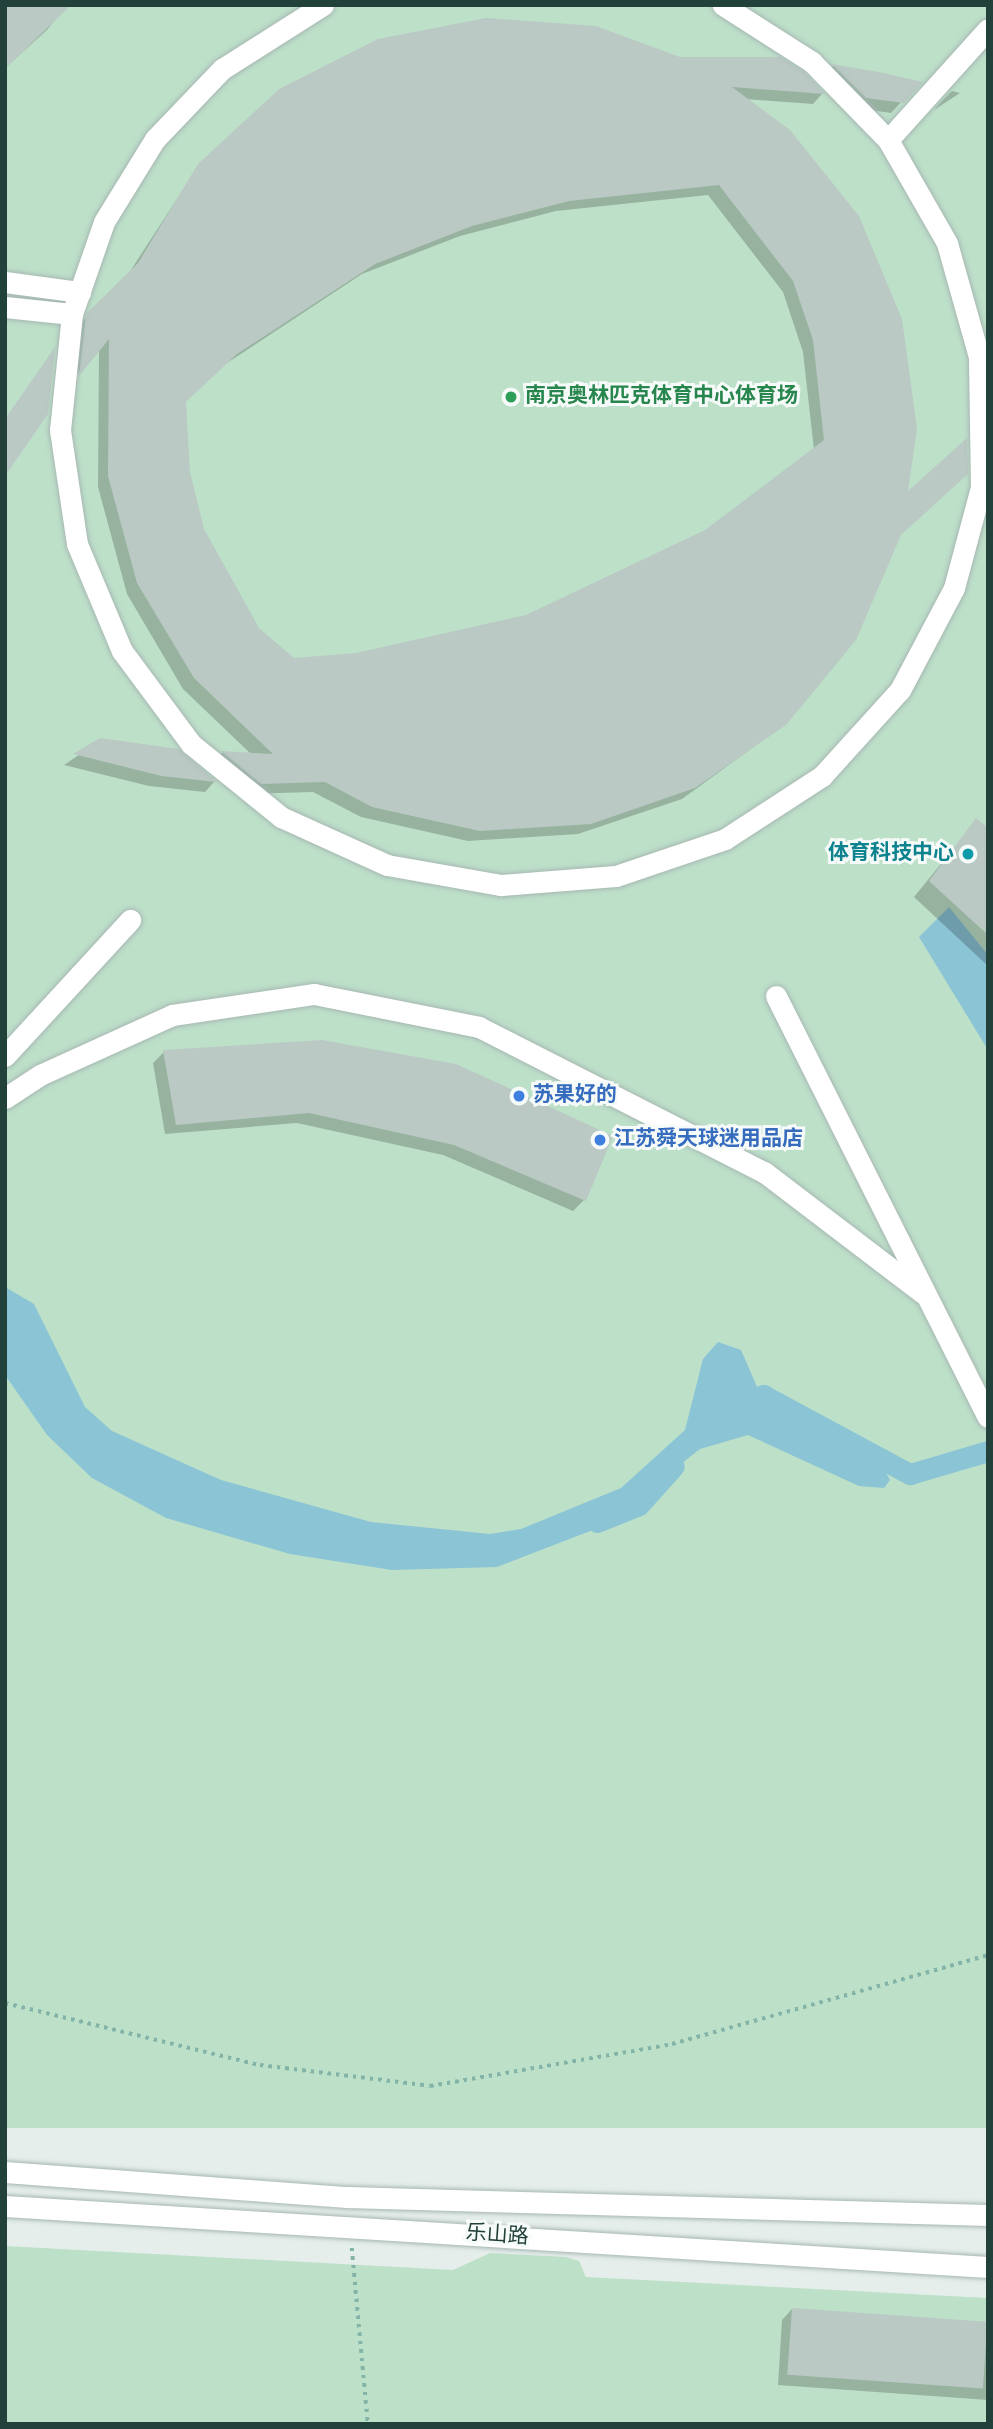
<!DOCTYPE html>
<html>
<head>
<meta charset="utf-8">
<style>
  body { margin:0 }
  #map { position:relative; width:993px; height:2429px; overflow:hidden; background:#e5eeeb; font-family:Overpass,"Noto Sans SC",sans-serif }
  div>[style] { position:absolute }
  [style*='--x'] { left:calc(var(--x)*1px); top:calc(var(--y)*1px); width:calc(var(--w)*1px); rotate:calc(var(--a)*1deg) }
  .green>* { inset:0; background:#bde0c9; transform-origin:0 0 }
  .water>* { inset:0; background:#8bc4d5 }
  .shadow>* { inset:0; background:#0003 }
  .canal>* { height:21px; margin:-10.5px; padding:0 10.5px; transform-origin:10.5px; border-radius:10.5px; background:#8bc4d5 }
  .building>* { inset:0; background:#bac9c4; transform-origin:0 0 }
  .path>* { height:3.5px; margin-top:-1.75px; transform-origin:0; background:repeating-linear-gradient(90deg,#84b3a7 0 3.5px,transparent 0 8.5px) }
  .roads { filter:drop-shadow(0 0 2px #a7b7b3) drop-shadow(0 0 2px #a7b7b3) }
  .minor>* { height:21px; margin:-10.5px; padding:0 10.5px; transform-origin:10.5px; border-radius:10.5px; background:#fff }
  .dots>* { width:19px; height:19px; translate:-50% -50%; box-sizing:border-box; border:4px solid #f6faf8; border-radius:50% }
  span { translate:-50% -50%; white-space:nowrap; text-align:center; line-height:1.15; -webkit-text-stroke:6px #f6faf8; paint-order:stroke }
  .leisure-label { font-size:21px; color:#27864d; font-weight:700 }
  .left { translate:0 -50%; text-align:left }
  .culture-label { font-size:21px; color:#0d838f; font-weight:700 }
  .right { translate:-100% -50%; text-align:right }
  .shop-label { font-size:21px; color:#366cbe; font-weight:700 }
  .street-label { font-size:21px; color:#23413b }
  .frame { position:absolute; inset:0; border:7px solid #23413b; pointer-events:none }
</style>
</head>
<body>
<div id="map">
  <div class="green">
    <i style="left:5px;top:5px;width:983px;height:2123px"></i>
    <i style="clip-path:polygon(5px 2246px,453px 2270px,490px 2253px,566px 2257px,579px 2261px,586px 2277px,988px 2298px,988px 2424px,5px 2424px)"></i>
  </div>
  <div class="water">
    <i style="clip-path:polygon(949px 907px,988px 955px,988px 1050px,919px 937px)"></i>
    <i style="clip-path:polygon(5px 1287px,34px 1304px,85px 1407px,112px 1431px,221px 1480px,371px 1522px,490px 1534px,521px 1529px,621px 1488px,685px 1430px,703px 1359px,718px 1342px,741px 1350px,758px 1389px,790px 1420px,879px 1460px,890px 1480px,884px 1488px,859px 1486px,748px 1435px,700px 1449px,598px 1528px,497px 1567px,392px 1570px,290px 1554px,166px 1518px,92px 1478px,47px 1435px,5px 1375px)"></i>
  </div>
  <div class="shadow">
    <i style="clip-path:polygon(67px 5px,47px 30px,5px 68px)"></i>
    <i style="clip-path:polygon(evenodd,680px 59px,779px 59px,822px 94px,813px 104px,745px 99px,899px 535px,785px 724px,682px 799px,578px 834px,468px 841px,361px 817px,313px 792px,249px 794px,212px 763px,222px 753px,252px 755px,183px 689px,127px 594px,98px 487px,99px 348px,69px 383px,75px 329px,127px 276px,199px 165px,680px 59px,708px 195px,783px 292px,803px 352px,814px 450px,706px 531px,526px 617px,356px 655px,293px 660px,258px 629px,202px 530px,188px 472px,184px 402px,224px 365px,362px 274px,460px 236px,556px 211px,708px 195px)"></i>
    <i style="clip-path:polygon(833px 66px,919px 83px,891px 113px,855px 108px,823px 76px)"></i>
    <i style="clip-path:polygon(952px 91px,960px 93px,934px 110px,941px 102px)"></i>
    <i style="clip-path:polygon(101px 740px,177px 751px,214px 782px,205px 792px,149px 786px,64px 765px)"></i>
    <i style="clip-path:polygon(976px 821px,988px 830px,988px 966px,914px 897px)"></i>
    <i style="clip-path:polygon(322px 1041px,584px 1200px,573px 1211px,443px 1155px,297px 1123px,165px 1134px,153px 1063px,164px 1052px)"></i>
    <i style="clip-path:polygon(792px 2309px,988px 2323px,988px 2400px,778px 2385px,782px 2320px)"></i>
  </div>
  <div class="canal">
    <i style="--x:741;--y:1410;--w:27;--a:-34"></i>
    <i style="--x:763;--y:1395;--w:167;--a:28.3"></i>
    <i style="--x:910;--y:1474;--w:81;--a:-16.4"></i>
    <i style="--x:597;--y:1522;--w:45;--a:-22"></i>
    <i style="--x:639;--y:1505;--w:52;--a:-48.1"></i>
  </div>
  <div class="building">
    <i style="clip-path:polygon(5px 5px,71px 5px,5px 69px)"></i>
    <i style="clip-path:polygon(evenodd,486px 18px,596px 26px,680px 57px,780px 57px,804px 72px,825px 94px,732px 87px,790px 130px,859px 216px,902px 319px,917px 429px,908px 491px,967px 438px,968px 474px,901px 535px,856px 640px,786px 725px,695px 788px,591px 824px,480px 831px,372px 807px,325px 782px,261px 784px,221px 751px,273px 754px,194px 678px,137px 583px,108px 476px,109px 339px,79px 376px,86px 314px,138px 263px,198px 164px,279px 89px,378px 39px,486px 18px,719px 185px,793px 281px,813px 340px,824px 440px,705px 530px,526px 615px,356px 653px,294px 658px,259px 628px,204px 529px,190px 472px,186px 402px,237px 354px,375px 264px,472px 226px,569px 201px,719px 185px)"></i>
    <i style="clip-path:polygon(832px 64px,879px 72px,923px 82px,904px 103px,866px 98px)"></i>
    <i style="clip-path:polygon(55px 347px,48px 414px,5px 476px,5px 419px)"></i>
    <i style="clip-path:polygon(100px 738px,179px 749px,217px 782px,161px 776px,73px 754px)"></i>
    <i style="clip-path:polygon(976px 818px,988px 828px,988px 935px,929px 881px)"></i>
    <i style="clip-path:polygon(322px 1040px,456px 1064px,613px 1136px,586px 1201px,454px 1145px,309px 1113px,176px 1125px,163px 1050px)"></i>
    <i style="left:792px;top:2308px;width:196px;height:67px;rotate:4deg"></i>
  </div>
  <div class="path">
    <i style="--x:5;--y:2003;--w:262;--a:13.7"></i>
    <i style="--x:260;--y:2065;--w:171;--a:7"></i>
    <i style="--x:430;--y:2086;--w:246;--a:-9.8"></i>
    <i style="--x:672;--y:2044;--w:328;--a:-15.7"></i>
    <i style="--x:352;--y:2248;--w:177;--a:84.8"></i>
  </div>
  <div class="roads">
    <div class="minor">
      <i style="--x:323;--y:5;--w:120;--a:147.6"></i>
      <i style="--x:222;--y:69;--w:97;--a:133.7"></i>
      <i style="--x:155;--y:139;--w:97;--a:121.6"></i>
      <i style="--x:104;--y:222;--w:97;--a:109.2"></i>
      <i style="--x:72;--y:314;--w:117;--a:95.9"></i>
      <i style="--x:60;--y:430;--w:115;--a:81.5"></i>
      <i style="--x:77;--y:544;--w:116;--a:67.2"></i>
      <i style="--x:122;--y:651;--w:116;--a:53.4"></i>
      <i style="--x:191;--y:744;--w:116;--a:39"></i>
      <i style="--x:281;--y:817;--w:116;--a:24.4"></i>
      <i style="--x:387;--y:865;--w:116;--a:10"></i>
      <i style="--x:501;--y:885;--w:115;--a:-4.5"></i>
      <i style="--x:616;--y:876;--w:115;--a:-18.7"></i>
      <i style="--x:725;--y:839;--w:116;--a:-33"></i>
      <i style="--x:822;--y:776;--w:116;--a:-47.8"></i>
      <i style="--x:900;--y:690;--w:115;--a:-62.1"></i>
      <i style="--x:954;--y:588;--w:105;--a:-75"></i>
      <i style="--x:981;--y:487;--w:130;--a:-90.9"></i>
      <i style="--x:979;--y:357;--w:118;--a:-105.7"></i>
      <i style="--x:947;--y:243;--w:119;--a:-119.8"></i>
      <i style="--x:888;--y:140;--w:109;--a:-134.3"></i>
      <i style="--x:812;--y:62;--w:106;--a:-147.4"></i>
      <i style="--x:888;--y:140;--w:149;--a:-48"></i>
      <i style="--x:5;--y:282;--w:76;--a:7.6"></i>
      <i style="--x:5;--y:307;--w:67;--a:6"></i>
      <i style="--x:776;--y:996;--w:471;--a:63.3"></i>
      <i style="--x:5;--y:1056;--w:185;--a:-47.4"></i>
      <i style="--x:5;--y:1098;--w:42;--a:-33.3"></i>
      <i style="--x:40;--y:1075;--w:145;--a:-24.4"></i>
      <i style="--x:172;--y:1015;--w:144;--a:-8.4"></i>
      <i style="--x:314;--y:994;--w:168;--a:11.3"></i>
      <i style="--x:479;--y:1027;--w:320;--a:27"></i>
      <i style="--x:764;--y:1172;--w:200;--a:37.3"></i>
      <i style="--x:5;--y:2172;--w:343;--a:4.2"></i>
      <i style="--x:347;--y:2197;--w:641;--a:1.61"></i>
      <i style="--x:5;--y:2206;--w:985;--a:3.55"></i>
    </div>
  </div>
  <div class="dots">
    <i style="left:511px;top:397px;background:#2e9e5b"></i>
    <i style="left:968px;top:854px;background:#0f9aa8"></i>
    <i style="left:519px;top:1096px;background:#3f7fe0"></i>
    <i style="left:600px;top:1140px;background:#3f7fe0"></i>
  </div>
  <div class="leisure-label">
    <span class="left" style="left:525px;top:397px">南京奥林匹克体育中心体育场</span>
  </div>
  <div class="culture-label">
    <span class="right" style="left:954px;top:854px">体育科技中心</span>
  </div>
  <div class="shop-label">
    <span class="left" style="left:533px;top:1096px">苏果好的</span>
    <span class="left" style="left:614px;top:1140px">江苏舜天球迷用品店</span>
  </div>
  <div class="street-label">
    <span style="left:497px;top:2236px;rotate:4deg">乐山路</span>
  </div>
  <div class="frame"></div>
</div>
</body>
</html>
